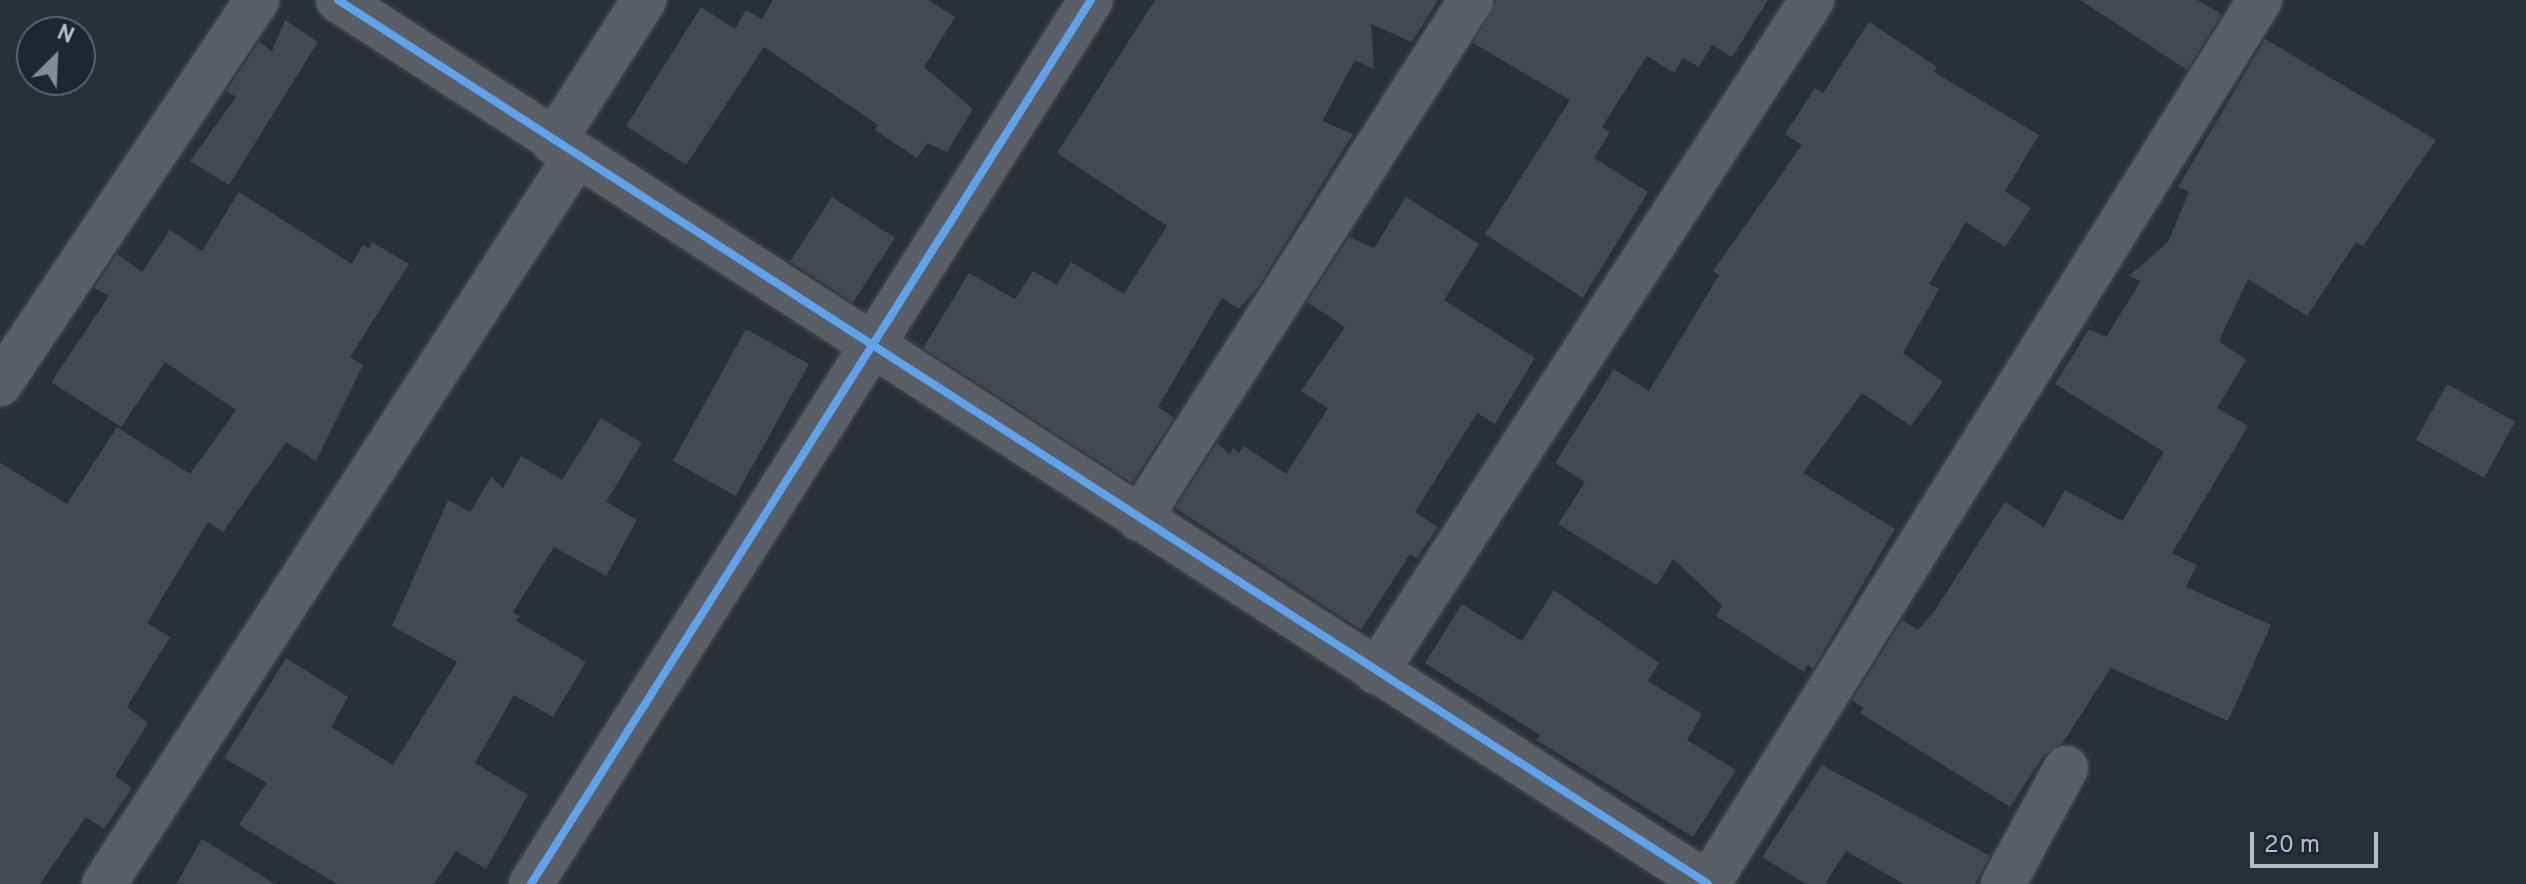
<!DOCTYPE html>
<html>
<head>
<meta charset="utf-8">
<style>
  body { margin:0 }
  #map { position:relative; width:2526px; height:884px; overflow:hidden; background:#2a3038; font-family:Overpass,sans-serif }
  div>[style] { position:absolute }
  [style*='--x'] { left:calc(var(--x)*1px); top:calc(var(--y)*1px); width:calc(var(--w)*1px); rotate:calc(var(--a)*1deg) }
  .building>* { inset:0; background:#444950; transform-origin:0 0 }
  .roads { filter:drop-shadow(0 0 2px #484c53) drop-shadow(0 0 2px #484c53) }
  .minor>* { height:44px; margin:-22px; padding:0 22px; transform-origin:22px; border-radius:22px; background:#5a5e66 }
  .cycleway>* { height:8px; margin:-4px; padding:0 4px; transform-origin:4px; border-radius:4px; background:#60a3ed }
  span { translate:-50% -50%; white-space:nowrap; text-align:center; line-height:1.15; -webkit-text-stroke:7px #1d2633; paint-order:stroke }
  .north { position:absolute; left:16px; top:16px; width:80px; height:80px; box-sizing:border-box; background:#1d2633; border:2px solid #59626f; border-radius:50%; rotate:24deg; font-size:22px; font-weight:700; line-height:32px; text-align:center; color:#b4bcc9 }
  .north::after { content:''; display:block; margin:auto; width:28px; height:36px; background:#848b96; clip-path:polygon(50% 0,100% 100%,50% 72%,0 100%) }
  .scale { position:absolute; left:2250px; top:832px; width:128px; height:36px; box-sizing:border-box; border:4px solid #b4bcc9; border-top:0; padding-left:10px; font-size:24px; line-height:28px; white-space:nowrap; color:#b4bcc9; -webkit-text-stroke:6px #1d2633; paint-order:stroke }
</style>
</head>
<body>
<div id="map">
  <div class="building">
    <i style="clip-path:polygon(773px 0,928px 0,955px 17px,924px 67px,973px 109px,947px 152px,927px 143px,917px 158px,875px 130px,878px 125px,764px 47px,686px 165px,626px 126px,701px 7px,735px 29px,746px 10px,762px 19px)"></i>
    <i style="clip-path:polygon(1155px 0,1438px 0,1412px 42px,1371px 24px,1374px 69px,1355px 60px,1322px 121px,1353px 134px,1258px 287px,1239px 309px,1222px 298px,1158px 407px,1174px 418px,1132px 483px,923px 348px,969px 273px,1015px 299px,1033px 271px,1057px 285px,1071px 262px,1124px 294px,1167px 226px,1057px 153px)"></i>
    <i style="clip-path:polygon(1496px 0,1768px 0,1732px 57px,1712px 45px,1699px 67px,1683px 58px,1674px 73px,1647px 56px,1602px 127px,1610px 132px,1594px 158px,1648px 192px,1583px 298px,1485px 234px,1570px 100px,1473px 43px)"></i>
    <i style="clip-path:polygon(2080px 0,2197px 0,2222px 14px,2187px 70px)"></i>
    <i style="clip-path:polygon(285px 20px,318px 42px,229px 185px,190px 161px,236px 97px,226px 91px,259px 42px,272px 51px)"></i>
    <i style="clip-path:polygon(1869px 22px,1937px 67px,1934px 72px,2039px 135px,2005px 191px,2031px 208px,2005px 247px,1966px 222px,1929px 284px,1939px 289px,1903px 353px,1943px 382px,1911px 426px,1862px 393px,1803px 473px,1895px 529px,1813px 669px,1808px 665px,1804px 672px,1716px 616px,1722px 605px,1673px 559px,1657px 585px,1558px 524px,1585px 482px,1555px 463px,1614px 369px,1649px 391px,1719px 275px,1713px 271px,1802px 145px,1785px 134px,1815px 88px,1823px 93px)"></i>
    <i style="clip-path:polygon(2265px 39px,2436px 140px,2363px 246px,2356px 242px,2307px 316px,2248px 279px,2219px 341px,2246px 360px,2217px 408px,2248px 426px,2172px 553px,2197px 565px,2186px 587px,2271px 625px,2228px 721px,2111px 668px,2062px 744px,2044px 755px,2010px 807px,1860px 713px,1863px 708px,1852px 700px,1902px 620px,1918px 630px,1935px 610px,2005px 502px,2044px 527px,2065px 490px,2122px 521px,2164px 452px,2055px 384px,2089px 329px,2106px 337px,2141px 281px,2129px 276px,2168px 242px,2189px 192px,2178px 187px)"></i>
    <i style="clip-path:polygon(239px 192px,352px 264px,363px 245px,369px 248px,372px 242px,409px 264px,350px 357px,363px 365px,316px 461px,286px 442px,223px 532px,208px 522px,147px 623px,170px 637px,127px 707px,148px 723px,115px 776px,132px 788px,104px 829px,86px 817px,40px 884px,0 884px,0 463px,67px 504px,117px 427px,190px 474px,236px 410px,165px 362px,121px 427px,51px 382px,109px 296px,94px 288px,117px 254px,142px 272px,170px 230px,202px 251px)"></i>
    <i style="left:832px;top:197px;width:75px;height:77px;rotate:33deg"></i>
    <i style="clip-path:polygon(1406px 197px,1479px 244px,1444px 300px,1535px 358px,1495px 424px,1477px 413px,1415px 512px,1438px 527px,1417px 558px,1410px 554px,1361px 630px,1175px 508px,1217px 443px,1230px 455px,1233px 448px,1239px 453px,1244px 446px,1286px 474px,1328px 408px,1301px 391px,1345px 327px,1307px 302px,1349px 237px,1374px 248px)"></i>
    <i style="left:746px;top:329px;width:72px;height:151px;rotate:29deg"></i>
    <i style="left:2447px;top:384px;width:78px;height:64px;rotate:29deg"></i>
    <i style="clip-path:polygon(601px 418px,642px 443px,606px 502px,637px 520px,606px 576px,554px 547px,513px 612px,519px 616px,516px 621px,586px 662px,553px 717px,514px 695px,475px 763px,528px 795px,486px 869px,456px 851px,434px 884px,337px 884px,239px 825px,267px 783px,224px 758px,286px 658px,348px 697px,331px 727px,393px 765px,457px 662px,392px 626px,448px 500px,470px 512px,491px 477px,503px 488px,521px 456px,562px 480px)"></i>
    <i style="clip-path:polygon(1554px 590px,1659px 663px,1648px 681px,1702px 714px,1687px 740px,1736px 770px,1693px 837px,1536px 740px,1540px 735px,1425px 663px,1462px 604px,1522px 641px)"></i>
    <i style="clip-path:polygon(1822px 765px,1990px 856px,1975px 884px,1904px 884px,1846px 851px,1825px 884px,1806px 884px,1762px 857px)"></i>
    <i style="clip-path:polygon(202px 839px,275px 884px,176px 884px)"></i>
  </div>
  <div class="roads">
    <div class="minor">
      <i style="--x:338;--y:0;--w:1630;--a:32.83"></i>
      <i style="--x:553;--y:142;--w:169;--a:-57.3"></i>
      <i style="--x:0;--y:384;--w:462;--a:-56.2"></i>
      <i style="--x:1139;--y:519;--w:616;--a:-57.39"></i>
      <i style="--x:1376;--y:672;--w:801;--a:-57.02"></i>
      <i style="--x:104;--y:884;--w:868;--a:-57.04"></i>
      <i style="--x:531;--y:884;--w:1046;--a:-57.65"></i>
      <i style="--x:1708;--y:884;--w:1042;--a:-58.02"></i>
      <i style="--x:2003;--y:884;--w:132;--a:-61.5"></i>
    </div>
  </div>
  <div class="cycleway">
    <i style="--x:338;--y:0;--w:1630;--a:32.83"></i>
    <i style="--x:531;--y:884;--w:1046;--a:-57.65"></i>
  </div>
  <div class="north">N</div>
  <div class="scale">20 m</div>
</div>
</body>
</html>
